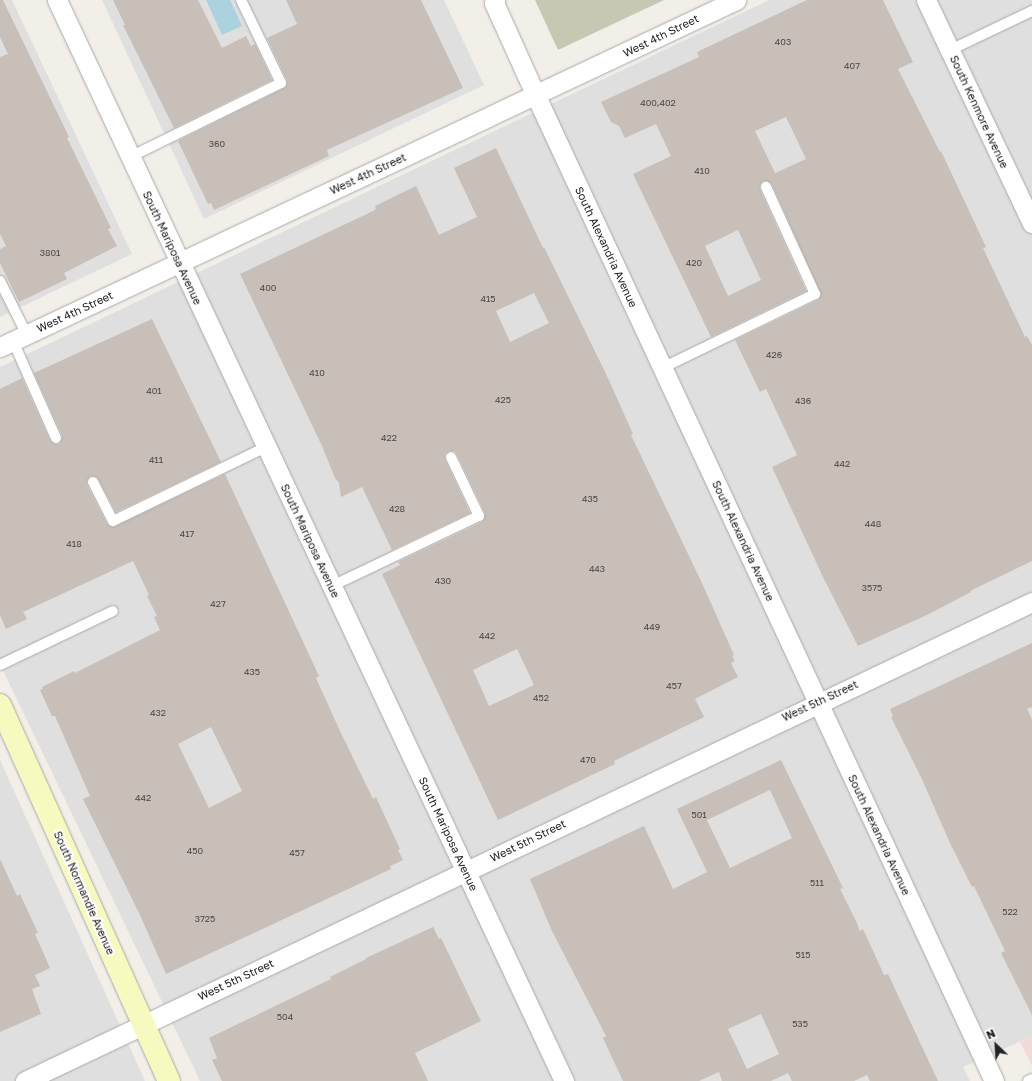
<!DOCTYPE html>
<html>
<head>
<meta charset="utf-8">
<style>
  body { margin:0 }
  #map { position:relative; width:1032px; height:1081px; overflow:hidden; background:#f2efe9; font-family:"Golos Text",sans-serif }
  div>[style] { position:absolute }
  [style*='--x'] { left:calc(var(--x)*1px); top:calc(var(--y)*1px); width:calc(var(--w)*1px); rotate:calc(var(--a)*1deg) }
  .residential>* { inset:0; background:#e0dfdf }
  .commercial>* { inset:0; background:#f2dad9 }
  .construction>* { inset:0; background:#c7c7b4 }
  .water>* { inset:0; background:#aad3df }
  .building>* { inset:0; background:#c7bfb8 }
  .roads { filter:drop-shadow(0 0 1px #a9a9a9) drop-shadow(0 0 1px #a9a9a9) }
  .lane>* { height:10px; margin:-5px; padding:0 5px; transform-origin:5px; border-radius:5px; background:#fff }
  .street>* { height:19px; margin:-9.5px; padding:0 9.5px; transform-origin:9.5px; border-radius:9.5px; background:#fff }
  .secondary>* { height:22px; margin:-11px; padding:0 11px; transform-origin:11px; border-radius:11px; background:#f7fabf }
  span { translate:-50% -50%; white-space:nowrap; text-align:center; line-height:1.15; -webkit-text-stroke:4px #fff; paint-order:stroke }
  .number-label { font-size:9px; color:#4b4948 }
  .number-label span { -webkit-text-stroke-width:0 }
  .street-label { font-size:11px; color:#222 }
  .north { position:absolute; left:976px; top:1025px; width:40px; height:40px; -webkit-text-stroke:3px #fff; paint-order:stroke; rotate:335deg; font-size:11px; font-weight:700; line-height:16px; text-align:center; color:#222 }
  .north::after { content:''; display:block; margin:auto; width:14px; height:18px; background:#222; clip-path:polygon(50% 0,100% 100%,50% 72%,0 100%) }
</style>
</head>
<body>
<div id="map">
  <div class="residential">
    <i style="clip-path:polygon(0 0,12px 0,132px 254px,0 317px)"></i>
    <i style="clip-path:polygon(102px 0,444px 0,484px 85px,204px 219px)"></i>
    <i style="clip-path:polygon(769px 0,1032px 0,1032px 1036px,963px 1067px,970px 1081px,200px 1081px,0 664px,0 367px)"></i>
    <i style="clip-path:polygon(0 760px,145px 1081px,0 1081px)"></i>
  </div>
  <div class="commercial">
    <i style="clip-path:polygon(1032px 1036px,1032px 1066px,1020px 1042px)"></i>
  </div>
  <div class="construction">
    <i style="clip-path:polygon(535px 0,664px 0,558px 50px)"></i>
  </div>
  <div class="water">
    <i style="clip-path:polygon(206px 0,230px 0,242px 26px,222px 35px)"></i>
  </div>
  <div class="building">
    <i style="clip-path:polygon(0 0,3px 0,69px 137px,67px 138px,111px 228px,108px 229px,117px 246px,64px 273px,67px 279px,19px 302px,0 263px,0 249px,6px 246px,0 234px,0 57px,8px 54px,0 37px)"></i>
    <i style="clip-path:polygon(113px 0,198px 0,222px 48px,246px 36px,251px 46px,255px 44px,272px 80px,174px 128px,123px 25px,125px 25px)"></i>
    <i style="clip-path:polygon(286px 0,421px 0,463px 88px,327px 150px,329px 156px,214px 210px,211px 203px,208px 204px,178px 141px,286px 87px,287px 80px,267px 38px,297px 24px)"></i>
    <i style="clip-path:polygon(evenodd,807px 0,883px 0,913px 62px,898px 69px,940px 152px,941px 151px,986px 247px,983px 248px,1025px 337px,1027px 336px,1032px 345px,1032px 561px,970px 591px,971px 592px,929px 614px,858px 646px,823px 577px,772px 467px,797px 455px,766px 389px,760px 392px,735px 340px,818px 300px,821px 295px,772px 184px,767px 181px,763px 181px,760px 186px,760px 190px,806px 291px,711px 337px,633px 174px,671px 156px,656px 124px,625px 138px,619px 126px,611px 122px,601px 102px,699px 57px,697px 52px,807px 0,786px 117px,806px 159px,775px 173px,755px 131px,786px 117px,807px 0,738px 230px,761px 280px,728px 296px,705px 246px,738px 230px)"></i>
    <i style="clip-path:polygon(evenodd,496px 148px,543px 248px,544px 247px,607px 376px,633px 434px,631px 435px,702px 583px,734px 655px,732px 656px,735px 661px,731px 663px,738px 677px,695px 699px,704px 717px,614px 761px,615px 764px,498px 820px,382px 574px,400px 565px,398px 562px,482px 522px,485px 517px,485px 513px,457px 454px,454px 451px,449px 451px,445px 454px,445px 460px,470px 513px,392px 550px,362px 487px,341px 497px,339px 483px,335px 478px,322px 446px,240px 274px,373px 211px,376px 209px,375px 206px,416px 186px,439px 235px,477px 217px,454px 168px,496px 148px,534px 293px,549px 323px,510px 342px,496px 311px,534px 293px,496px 148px,517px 649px,534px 685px,489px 706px,473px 670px,517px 649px)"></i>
    <i style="clip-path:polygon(evenodd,152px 319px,221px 462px,116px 512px,97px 477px,90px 476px,87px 481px,87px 485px,107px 524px,113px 527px,225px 474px,319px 676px,316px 678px,340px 731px,373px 799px,376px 797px,400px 849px,398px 850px,403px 860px,390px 866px,391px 869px,166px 974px,140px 915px,83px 799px,90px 796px,55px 716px,52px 716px,40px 690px,43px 689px,42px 687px,74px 671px,75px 673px,160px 630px,154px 617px,157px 616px,147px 596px,149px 595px,133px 561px,23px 612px,27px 619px,6px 629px,0 615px,0 389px,22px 378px,50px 441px,55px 444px,59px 444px,62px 439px,62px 435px,34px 373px,152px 319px,211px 727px,242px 791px,209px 808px,178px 744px,211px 727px)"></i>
    <i style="clip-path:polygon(1032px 643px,1032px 707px,1027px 709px,1032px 719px,1032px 1015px,1001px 953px,1005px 951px,974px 886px,972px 887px,949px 841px,921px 777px,891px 717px,893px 716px,890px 709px)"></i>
    <i style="clip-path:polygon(evenodd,781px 760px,843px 888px,840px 889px,856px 921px,860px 931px,863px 929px,884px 975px,888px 974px,938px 1081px,870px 1081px,867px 1075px,854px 1081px,792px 1081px,788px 1073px,771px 1081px,722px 1081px,719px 1072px,699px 1081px,623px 1081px,603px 1038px,606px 1036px,551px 929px,530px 879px,644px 826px,673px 889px,707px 872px,677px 809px,781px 760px,770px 790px,792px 838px,730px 868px,707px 820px,770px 790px,781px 760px,761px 1014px,779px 1054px,747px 1069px,728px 1029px,761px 1014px)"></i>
    <i style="clip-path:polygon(0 859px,17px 896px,20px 894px,38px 933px,35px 934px,50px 968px,35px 975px,40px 986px,32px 989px,41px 1014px,0 1032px)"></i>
    <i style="clip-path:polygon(433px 927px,439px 939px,441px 938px,481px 1021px,415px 1053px,428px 1081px,222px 1081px,212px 1060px,217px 1058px,209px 1038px,331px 979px,330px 977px,366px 959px,366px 958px)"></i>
  </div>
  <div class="roads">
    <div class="lane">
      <i style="--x:950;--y:50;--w:91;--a:-25.4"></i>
      <i style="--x:130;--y:157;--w:168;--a:-26.1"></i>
      <i style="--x:281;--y:83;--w:92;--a:-115.7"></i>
      <i style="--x:0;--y:281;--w:60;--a:63.4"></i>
      <i style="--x:13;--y:341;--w:106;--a:66.1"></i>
      <i style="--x:662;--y:368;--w:170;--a:-25.8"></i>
      <i style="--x:815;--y:294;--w:118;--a:-114.6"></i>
      <i style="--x:93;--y:482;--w:44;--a:62.9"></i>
      <i style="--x:113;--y:521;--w:170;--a:-25.8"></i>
      <i style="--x:332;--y:586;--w:163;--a:-25.5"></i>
      <i style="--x:479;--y:516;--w:65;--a:-115.4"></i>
      <i style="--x:0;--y:665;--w:125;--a:-25.5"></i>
      <i style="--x:1028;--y:1081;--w:4;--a:-27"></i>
    </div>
    <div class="street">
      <i style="--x:57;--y:0;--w:1194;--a:64.87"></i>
      <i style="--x:495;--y:0;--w:3;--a:108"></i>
      <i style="--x:494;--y:3;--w:102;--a:65.7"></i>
      <i style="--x:536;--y:96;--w:1086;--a:65.06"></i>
      <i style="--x:926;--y:0;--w:247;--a:64.6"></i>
      <i style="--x:0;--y:347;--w:814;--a:-25.24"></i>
      <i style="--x:25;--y:1081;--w:1115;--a:-25.44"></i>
    </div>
    <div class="secondary">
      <i style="--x:0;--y:705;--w:412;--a:65.8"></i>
    </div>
  </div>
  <div class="number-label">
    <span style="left:783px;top:42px">403</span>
    <span style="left:852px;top:66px">407</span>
    <span style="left:658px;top:103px">400,402</span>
    <span style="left:217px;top:144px">360</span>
    <span style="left:702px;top:171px">410</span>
    <span style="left:50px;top:253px">3801</span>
    <span style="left:694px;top:263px">420</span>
    <span style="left:268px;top:288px">400</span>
    <span style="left:488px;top:299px">415</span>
    <span style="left:774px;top:355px">426</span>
    <span style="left:317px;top:373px">410</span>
    <span style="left:154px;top:391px">401</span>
    <span style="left:503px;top:400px">425</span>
    <span style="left:803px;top:401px">436</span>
    <span style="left:389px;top:438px">422</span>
    <span style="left:156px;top:460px">411</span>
    <span style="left:842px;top:464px">442</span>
    <span style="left:590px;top:499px">435</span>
    <span style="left:397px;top:509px">428</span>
    <span style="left:873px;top:524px">448</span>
    <span style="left:187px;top:534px">417</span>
    <span style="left:74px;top:544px">418</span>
    <span style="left:597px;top:569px">443</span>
    <span style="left:443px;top:581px">430</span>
    <span style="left:872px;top:588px">3575</span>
    <span style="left:218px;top:604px">427</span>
    <span style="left:652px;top:627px">449</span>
    <span style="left:487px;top:636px">442</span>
    <span style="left:252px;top:672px">435</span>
    <span style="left:674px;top:686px">457</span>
    <span style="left:541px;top:698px">452</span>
    <span style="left:158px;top:713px">432</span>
    <span style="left:588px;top:760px">470</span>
    <span style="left:143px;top:798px">442</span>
    <span style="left:699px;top:815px">501</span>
    <span style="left:195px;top:851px">450</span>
    <span style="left:297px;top:853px">457</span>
    <span style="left:817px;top:883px">511</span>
    <span style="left:1010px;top:912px">522</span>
    <span style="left:205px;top:919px">3725</span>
    <span style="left:803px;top:955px">515</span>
    <span style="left:285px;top:1017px">504</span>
    <span style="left:800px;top:1024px">535</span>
  </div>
  <div class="street-label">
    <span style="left:661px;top:36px;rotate:-26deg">West 4th Street</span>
    <span style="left:979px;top:112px;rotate:65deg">South Kenmore Avenue</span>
    <span style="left:368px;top:174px;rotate:-25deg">West 4th Street</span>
    <span style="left:606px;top:247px;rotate:65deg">South Alexandria Avenue</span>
    <span style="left:172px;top:248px;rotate:65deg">South Mariposa Avenue</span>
    <span style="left:75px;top:312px;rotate:-25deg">West 4th Street</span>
    <span style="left:310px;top:541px;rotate:65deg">South Mariposa Avenue</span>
    <span style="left:743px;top:541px;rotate:65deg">South Alexandria Avenue</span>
    <span style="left:820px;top:701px;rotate:-25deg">West 5th Street</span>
    <span style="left:448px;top:834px;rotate:65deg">South Mariposa Avenue</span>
    <span style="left:879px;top:835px;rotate:65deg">South Alexandria Avenue</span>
    <span style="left:528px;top:841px;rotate:-26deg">West 5th Street</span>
    <span style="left:84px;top:893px;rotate:66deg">South Normandie Avenue</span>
    <span style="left:236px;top:980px;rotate:-25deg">West 5th Street</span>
  </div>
  <div class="north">N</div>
</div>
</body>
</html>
